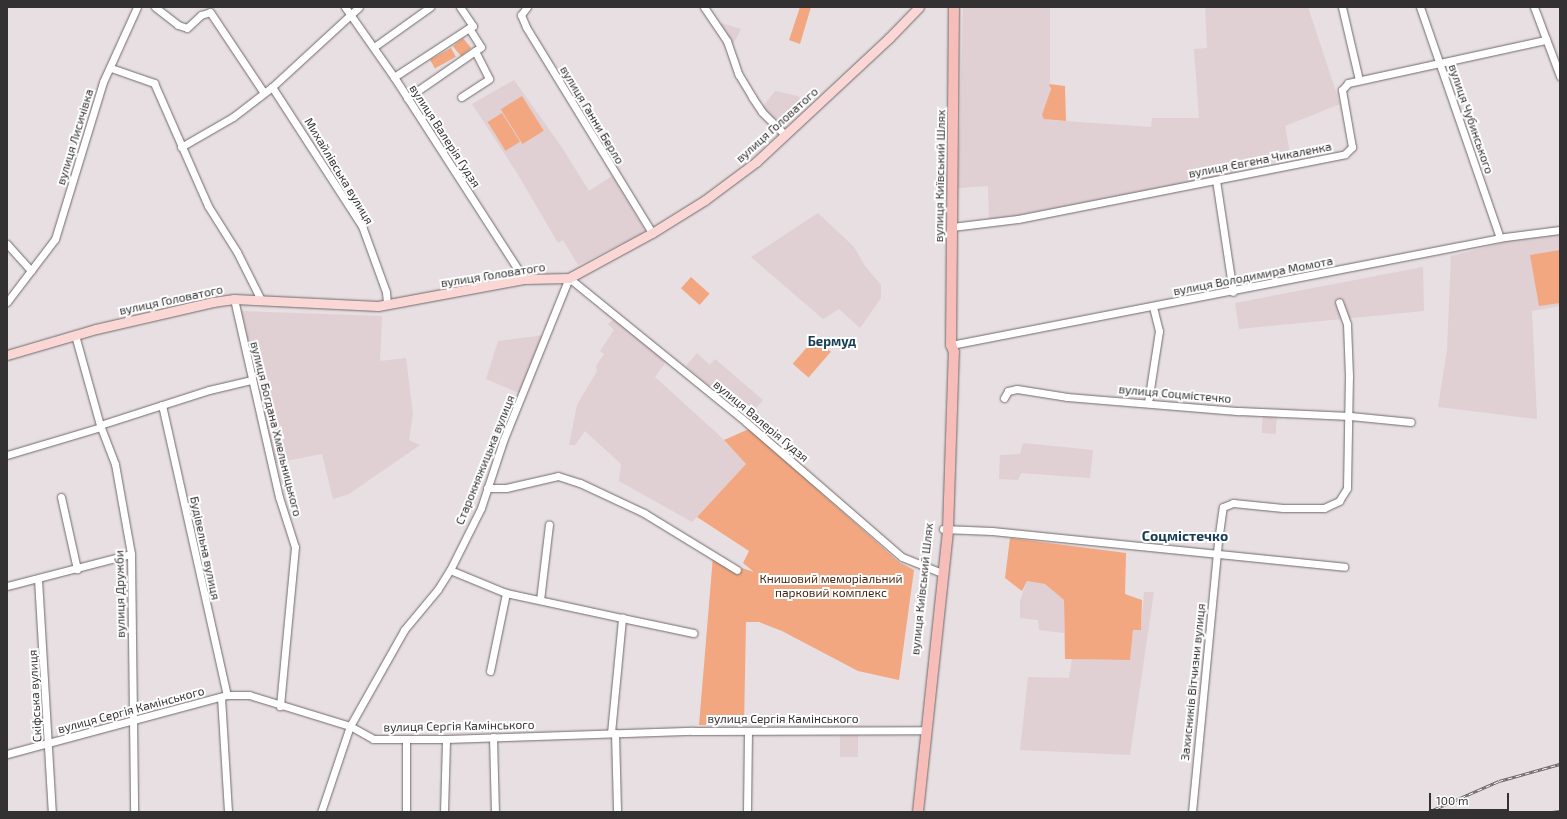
<!DOCTYPE html>
<html>
<head>
<meta charset="utf-8">
<style>
  body { margin:0 }
  #map { position:relative; width:1567px; height:819px; overflow:hidden; background:#e7dfe1; font-family:"Exo 2",sans-serif }
  div>[style] { position:absolute }
  [style*='--x'] { left:calc(var(--x)*1px); top:calc(var(--y)*1px); width:calc(var(--w)*1px); rotate:calc(var(--a)*1deg) }
  .built>* { inset:0; background:#e0cfd3; transform-origin:0 0 }
  .green>* { inset:0; background:#f2a780; transform-origin:0 0 }
  .roads { filter:drop-shadow(0 0 1px #70696b) drop-shadow(0 0 1px #70696b) }
  .minor>* { height:7px; margin:-3.5px; padding:0 3.5px; transform-origin:3.5px; border-radius:3.5px; background:#fff }
  .major>* { height:9px; margin:-4.5px; padding:0 4.5px; transform-origin:4.5px; border-radius:4.5px; background:#fad7d5 }
  .highway>* { height:10px; margin:-5px; padding:0 5px; transform-origin:5px; border-radius:5px; background:#f6bdb9 }
  .rail>* { height:3px; margin-top:-1.5px; transform-origin:0; background:repeating-linear-gradient(90deg,#fff 0 4.5px,#696466 0 9px); box-sizing:border-box; border-block:1px solid #696466 }
  span { translate:-50% -50%; white-space:nowrap; text-align:center; line-height:1.15; -webkit-text-stroke:4px #fff; paint-order:stroke }
  .street-label { font-size:12px; color:#343132 }
  .park-label { font-size:12px; color:#48240f }
  .neighbourhood-label { font-size:13px; color:#163d55; font-weight:700 }
  .quarter-label { font-size:14px; color:#163d55; font-weight:700 }
  .frame { position:absolute; inset:0; border:8px solid #343132; pointer-events:none }
  .scale { position:absolute; left:1429px; top:793px; width:80px; height:18px; box-sizing:border-box; border:2px solid #343132; border-top:0; padding-left:5px; font-size:12px; line-height:14px; white-space:nowrap; color:#343132; -webkit-text-stroke:3px #fff; paint-order:stroke }
</style>
</head>
<body>
<div id="map">
  <div class="built">
    <i style="clip-path:polygon(963px 7px,1050px 7px,1050px 120px,1151px 127px,1152px 118px,1199px 118px,1194px 49px,1207px 48px,1205px 7px,1308px 7px,1340px 104px,1285px 126px,1291px 159px,1239px 166px,1236px 173px,989px 221px,988px 186px,958px 188px)"></i>
    <i style="clip-path:polygon(721px 23px,741px 29px,733px 45px,727px 48px,724px 44px,728px 37px,719px 33px)"></i>
    <i style="clip-path:polygon(514px 80px,561px 146px,589px 191px,612px 176px,645px 230px,643px 233px,578px 265px,563px 240px,558px 243px,517px 173px,472px 104px)"></i>
    <i style="clip-path:polygon(775px 91px,798px 96px,805px 104px,780px 128px,761px 109px)"></i>
    <i style="clip-path:polygon(818px 213px,854px 247px,865px 266px,881px 285px,881px 298px,860px 328px,839px 309px,823px 319px,751px 257px)"></i>
    <i style="clip-path:polygon(1560px 235px,1560px 306px,1532px 311px,1537px 419px,1438px 407px,1447px 350px,1451px 256px,1510px 241px)"></i>
    <i style="clip-path:polygon(1423px 267px,1424px 311px,1239px 329px,1235px 303px)"></i>
    <i style="clip-path:polygon(241px 311px,382px 316px,380px 361px,406px 358px,413px 414px,409px 440px,420px 445px,349px 494px,333px 499px,322px 454px,275px 463px)"></i>
    <i style="clip-path:polygon(615px 318px,666px 362px,655px 377px,719px 435px,746px 464px,692px 522px,619px 481px,621px 464px,585px 431px,575px 445px,569px 445px,577px 405px,597px 371px,596px 366px,604px 354px,600px 351px,614px 330px,608px 324px)"></i>
    <i style="clip-path:polygon(544px 335px,521px 394px,486px 379px,498px 341px)"></i>
    <i style="clip-path:polygon(697px 353px,710px 365px,715px 359px,763px 400px,747px 418px,686px 366px)"></i>
    <i style="left:1263px;top:413px;width:14px;height:20px;rotate:4deg"></i>
    <i style="clip-path:polygon(1023px 443px,1093px 450px,1090px 478px,1021px 473px,1018px 480px,999px 479px,1000px 455px,1020px 454px)"></i>
    <i style="clip-path:polygon(1027px 581px,1045px 584px,1064px 600px,1064px 633px,1039px 630px,1038px 620px,1020px 618px,1020px 601px)"></i>
    <i style="clip-path:polygon(1144px 592px,1154px 592px,1130px 755px,1020px 750px,1028px 677px,1069px 678px,1072px 659px,1130px 660px,1133px 630px,1141px 629px)"></i>
    <i style="left:840px;top:734px;width:18px;height:23px"></i>
  </div>
  <div class="green">
    <i style="clip-path:polygon(800px 7px,811px 7px,800px 44px,789px 40px)"></i>
    <i style="left:463px;top:38px;width:13px;height:13px;rotate:51deg"></i>
    <i style="left:451px;top:48px;width:10px;height:24px;rotate:61deg"></i>
    <i style="clip-path:polygon(1049px 84px,1065px 86px,1066px 121px,1044px 119px,1042px 115px,1051px 89px)"></i>
    <i style="left:522px;top:96px;width:41px;height:25px;rotate:58deg"></i>
    <i style="left:502px;top:113px;width:34px;height:17px;rotate:58deg"></i>
    <i style="clip-path:polygon(1560px 250px,1560px 303px,1539px 306px,1530px 255px)"></i>
    <i style="left:691px;top:277px;width:25px;height:15px;rotate:42deg"></i>
    <i style="left:815px;top:338px;width:21px;height:34px;rotate:41deg"></i>
    <i style="clip-path:polygon(749px 429px,899px 562px,914px 570px,899px 680px,858px 671px,782px 631px,759px 622px,746px 622px,744px 725px,699px 725px,713px 556px,739px 573px,742px 568px,754px 572px,743px 563px,749px 551px,697px 517px,746px 464px,724px 440px)"></i>
    <i style="clip-path:polygon(1010px 538px,1126px 553px,1125px 594px,1142px 600px,1141px 630px,1133px 630px,1130px 660px,1065px 659px,1064px 600px,1045px 584px,1027px 581px,1022px 591px,1005px 578px)"></i>
  </div>
  <div class="roads">
    <div class="minor">
      <i style="--x:155;--y:7;--w:29;--a:38"></i>
      <i style="--x:178;--y:25;--w:9;--a:18"></i>
      <i style="--x:187;--y:28;--w:19;--a:-43"></i>
      <i style="--x:201;--y:15;--w:9;--a:-18"></i>
      <i style="--x:210;--y:12;--w:97;--a:56.3"></i>
      <i style="--x:345;--y:7;--w:85;--a:55"></i>
      <i style="--x:394;--y:77;--w:240;--a:57.2"></i>
      <i style="--x:460;--y:7;--w:23;--a:56"></i>
      <i style="--x:473;--y:26;--w:4;--a:153"></i>
      <i style="--x:527;--y:7;--w:10;--a:127"></i>
      <i style="--x:521;--y:15;--w:13;--a:67"></i>
      <i style="--x:526;--y:27;--w:241;--a:58.5"></i>
      <i style="--x:704;--y:7;--w:41;--a:55.9"></i>
      <i style="--x:727;--y:41;--w:36;--a:71"></i>
      <i style="--x:739;--y:75;--w:26;--a:59"></i>
      <i style="--x:752;--y:97;--w:18;--a:56"></i>
      <i style="--x:762;--y:112;--w:33;--a:45"></i>
      <i style="--x:1342;--y:7;--w:75;--a:76.9"></i>
      <i style="--x:1420;--y:7;--w:244;--a:70.9"></i>
      <i style="--x:1534;--y:7;--w:74;--a:69.4"></i>
      <i style="--x:374;--y:47;--w:69;--a:-35.5"></i>
      <i style="--x:111;--y:68;--w:46;--a:19.2"></i>
      <i style="--x:154;--y:83;--w:134;--a:66.3"></i>
      <i style="--x:208;--y:206;--w:54;--a:57.8"></i>
      <i style="--x:237;--y:252;--w:54;--a:63.4"></i>
      <i style="--x:394;--y:77;--w:90;--a:-33.2"></i>
      <i style="--x:469;--y:28;--w:22;--a:58"></i>
      <i style="--x:481;--y:47;--w:7;--a:146"></i>
      <i style="--x:272;--y:87;--w:166;--a:57.1"></i>
      <i style="--x:362;--y:226;--w:70;--a:70"></i>
      <i style="--x:386;--y:292;--w:12;--a:85"></i>
      <i style="--x:407;--y:98;--w:83;--a:-34.7"></i>
      <i style="--x:475;--y:51;--w:31;--a:63"></i>
      <i style="--x:489;--y:79;--w:33;--a:147"></i>
      <i style="--x:181;--y:147;--w:60;--a:-30"></i>
      <i style="--x:233;--y:117;--w:49;--a:-37.6"></i>
      <i style="--x:272;--y:87;--w:118;--a:-42.6"></i>
      <i style="--x:1216;--y:180;--w:113;--a:81.4"></i>
      <i style="--x:952;--y:227;--w:66;--a:-6.9"></i>
      <i style="--x:1018;--y:219;--w:333;--a:-11.2"></i>
      <i style="--x:1345;--y:154;--w:10;--a:-45"></i>
      <i style="--x:1352;--y:147;--w:58;--a:-100"></i>
      <i style="--x:1342;--y:90;--w:9;--a:-49"></i>
      <i style="--x:1348;--y:83;--w:203;--a:-12.3"></i>
      <i style="--x:7;--y:244;--w:36;--a:48"></i>
      <i style="--x:234;--y:299;--w:203;--a:77.2"></i>
      <i style="--x:279;--y:497;--w:52;--a:72.3"></i>
      <i style="--x:295;--y:547;--w:160;--a:95.4"></i>
      <i style="--x:7;--y:302;--w:79;--a:-52.7"></i>
      <i style="--x:55;--y:239;--w:164;--a:-73"></i>
      <i style="--x:103;--y:82;--w:82;--a:-65.6"></i>
      <i style="--x:75;--y:335;--w:93;--a:74.5"></i>
      <i style="--x:100;--y:425;--w:42;--a:69"></i>
      <i style="--x:115;--y:464;--w:91;--a:79.9"></i>
      <i style="--x:131;--y:554;--w:258;--a:89.3"></i>
      <i style="--x:951;--y:345;--w:564;--a:-11.03"></i>
      <i style="--x:1505;--y:237;--w:55;--a:-7.3"></i>
      <i style="--x:1004;--y:398;--w:8;--a:-60"></i>
      <i style="--x:1008;--y:391;--w:9;--a:-13"></i>
      <i style="--x:1017;--y:389;--w:51;--a:9.1"></i>
      <i style="--x:1067;--y:397;--w:173;--a:4.7"></i>
      <i style="--x:1239;--y:411;--w:111;--a:2.6"></i>
      <i style="--x:1350;--y:416;--w:61;--a:5.6"></i>
      <i style="--x:1148;--y:402;--w:72;--a:-81.2"></i>
      <i style="--x:1159;--y:331;--w:25;--a:-104"></i>
      <i style="--x:162;--y:405;--w:297;--a:77.4"></i>
      <i style="--x:100;--y:425;--w:114;--a:-17.8"></i>
      <i style="--x:209;--y:390;--w:43;--a:-13.4"></i>
      <i style="--x:7;--y:455;--w:98;--a:-16.6"></i>
      <i style="--x:487;--y:488;--w:19;--a:0"></i>
      <i style="--x:506;--y:488;--w:53;--a:-13"></i>
      <i style="--x:558;--y:476;--w:23;--a:18"></i>
      <i style="--x:580;--y:483;--w:71;--a:25.1"></i>
      <i style="--x:644;--y:513;--w:109;--a:31.5"></i>
      <i style="--x:61;--y:497;--w:74;--a:77.5"></i>
      <i style="--x:943;--y:529;--w:49;--a:2.3"></i>
      <i style="--x:992;--y:531;--w:354;--a:5.8"></i>
      <i style="--x:450;--y:570;--w:61;--a:22.3"></i>
      <i style="--x:506;--y:593;--w:119;--a:12.2"></i>
      <i style="--x:38;--y:579;--w:233;--a:86.6"></i>
      <i style="--x:7;--y:586;--w:128;--a:-14.5"></i>
      <i style="--x:540;--y:600;--w:76;--a:-83.2"></i>
      <i style="--x:490;--y:671;--w:80;--a:-78.4"></i>
      <i style="--x:221;--y:697;--w:115;--a:86.5"></i>
      <i style="--x:611;--y:733;--w:116;--a:-84.5"></i>
      <i style="--x:622;--y:618;--w:73;--a:11.9"></i>
      <i style="--x:615;--y:733;--w:79;--a:88.5"></i>
      <i style="--x:493;--y:737;--w:75;--a:88.5"></i>
      <i style="--x:7;--y:754;--w:228;--a:-15"></i>
      <i style="--x:227;--y:695;--w:22;--a:0"></i>
      <i style="--x:249;--y:695;--w:106;--a:17.1"></i>
      <i style="--x:350;--y:726;--w:26;--a:29"></i>
      <i style="--x:373;--y:739;--w:73;--a:0"></i>
      <i style="--x:446;--y:739;--w:247;--a:-1.9"></i>
      <i style="--x:693;--y:731;--w:234;--a:-0.2"></i>
      <i style="--x:321;--y:812;--w:91;--a:-71.4"></i>
      <i style="--x:350;--y:726;--w:110;--a:-60.6"></i>
      <i style="--x:404;--y:630;--w:53;--a:-50.3"></i>
      <i style="--x:438;--y:589;--w:22;--a:-58"></i>
      <i style="--x:450;--y:570;--w:69;--a:-63.4"></i>
      <i style="--x:481;--y:508;--w:71;--a:-71.8"></i>
      <i style="--x:503;--y:441;--w:176;--a:-68"></i>
      <i style="--x:569;--y:278;--w:228;--a:39.1"></i>
      <i style="--x:746;--y:422;--w:206;--a:40.9"></i>
      <i style="--x:902;--y:557;--w:43;--a:21.8"></i>
      <i style="--x:406;--y:812;--w:73;--a:-90"></i>
      <i style="--x:444;--y:812;--w:73;--a:-88.4"></i>
      <i style="--x:747;--y:812;--w:81;--a:-89.3"></i>
      <i style="--x:1192;--y:812;--w:272;--a:-84.5"></i>
      <i style="--x:1218;--y:541;--w:34;--a:-82"></i>
      <i style="--x:1223;--y:507;--w:11;--a:-22"></i>
      <i style="--x:1233;--y:503;--w:50;--a:5.7"></i>
      <i style="--x:1283;--y:508;--w:41;--a:0"></i>
      <i style="--x:1324;--y:508;--w:17;--a:-25"></i>
      <i style="--x:1339;--y:501;--w:15;--a:-58"></i>
      <i style="--x:1347;--y:488;--w:112;--a:-89"></i>
      <i style="--x:1349;--y:376;--w:52;--a:-92.2"></i>
      <i style="--x:1347;--y:324;--w:23;--a:-110"></i>
    </div>
    <div class="major">
      <i style="--x:7;--y:355;--w:93;--a:-16.3"></i>
      <i style="--x:96;--y:329;--w:120;--a:-13"></i>
      <i style="--x:213;--y:302;--w:21;--a:-8"></i>
      <i style="--x:234;--y:299;--w:144;--a:2.8"></i>
      <i style="--x:378;--y:306;--w:148;--a:-10.5"></i>
      <i style="--x:524;--y:279;--w:45;--a:-1.3"></i>
      <i style="--x:569;--y:278;--w:94;--a:-28.5"></i>
      <i style="--x:652;--y:233;--w:62;--a:-31.9"></i>
      <i style="--x:705;--y:200;--w:64;--a:-36.7"></i>
      <i style="--x:756;--y:162;--w:182;--a:-43"></i>
      <i style="--x:889;--y:38;--w:43;--a:-45.9"></i>
    </div>
    <div class="highway">
      <i style="--x:918;--y:812;--w:285;--a:-83.9"></i>
      <i style="--x:948;--y:529;--w:177;--a:-88.1"></i>
      <i style="--x:954;--y:352;--w:8;--a:-113"></i>
      <i style="--x:951;--y:345;--w:338;--a:-89.5"></i>
    </div>
  </div>
  <div class="rail">
    <i style="--x:1428;--y:812;--w:77;--a:-23.6"></i>
    <i style="--x:1499;--y:781;--w:63;--a:-15.6"></i>
    <i style="--x:1552;--y:812;--w:8;--a:-7"></i>
  </div>
  <div class="street-label">
    <span style="left:592px;top:115px;rotate:59deg">вулиця Ганни Берло</span>
    <span style="left:1471px;top:119px;rotate:71deg">вулиця Чубинського</span>
    <span style="left:777px;top:125px;rotate:-42deg">вулиця Головатого</span>
    <span style="left:445px;top:136px;rotate:57deg">вулиця Валерія Гудзя</span>
    <span style="left:75px;top:137px;rotate:-73deg">вулиця Лисичівка</span>
    <span style="left:1260px;top:160px;rotate:-11deg">вулиця Євгена Чикаленка</span>
    <span style="left:339px;top:171px;rotate:59deg">Михайлівська вулиця</span>
    <span style="left:940px;top:176px;rotate:-89deg">вулиця Київський Шлях</span>
    <span style="left:493px;top:275px;rotate:-9deg">вулиця Головатого</span>
    <span style="left:1253px;top:276px;rotate:-11deg">вулиця Володимира Момота</span>
    <span style="left:171px;top:300px;rotate:-12deg">вулиця Головатого</span>
    <span style="left:1175px;top:394px;rotate:5deg">вулиця Соцмістечко</span>
    <span style="left:761px;top:421px;rotate:40deg">вулиця Валерія Гудзя</span>
    <span style="left:276px;top:429px;rotate:76deg">вулиця Богдана Хмельницького</span>
    <span style="left:485px;top:460px;rotate:-68deg">Старокняжицька вулиця</span>
    <span style="left:205px;top:548px;rotate:78deg">Будівельна вулиця</span>
    <span style="left:922px;top:589px;rotate:-84deg">вулиця Київський Шлях</span>
    <span style="left:120px;top:594px;rotate:-91deg">вулиця Дружби</span>
    <span style="left:1193px;top:682px;rotate:-84deg">Захисників Вітчизни вулиця</span>
    <span style="left:35px;top:696px;rotate:-93deg">Скіфська вулиця</span>
    <span style="left:131px;top:710px;rotate:-15deg">вулиця Сергія Камінського</span>
    <span style="left:783px;top:719px">вулиця Сергія Камінського</span>
    <span style="left:459px;top:726px;rotate:-1deg">вулиця Сергія Камінського</span>
  </div>
  <div class="park-label">
    <span style="left:831px;top:586px">Книшовий меморіальний<br>парковий комплекс</span>
  </div>
  <div class="neighbourhood-label">
    <span style="left:832px;top:341px">Бермуд</span>
  </div>
  <div class="quarter-label">
    <span style="left:1185px;top:536px">Соцмістечко</span>
  </div>
  <div class="frame"></div>
  <div class="scale">100 m</div>
</div>
</body>
</html>
